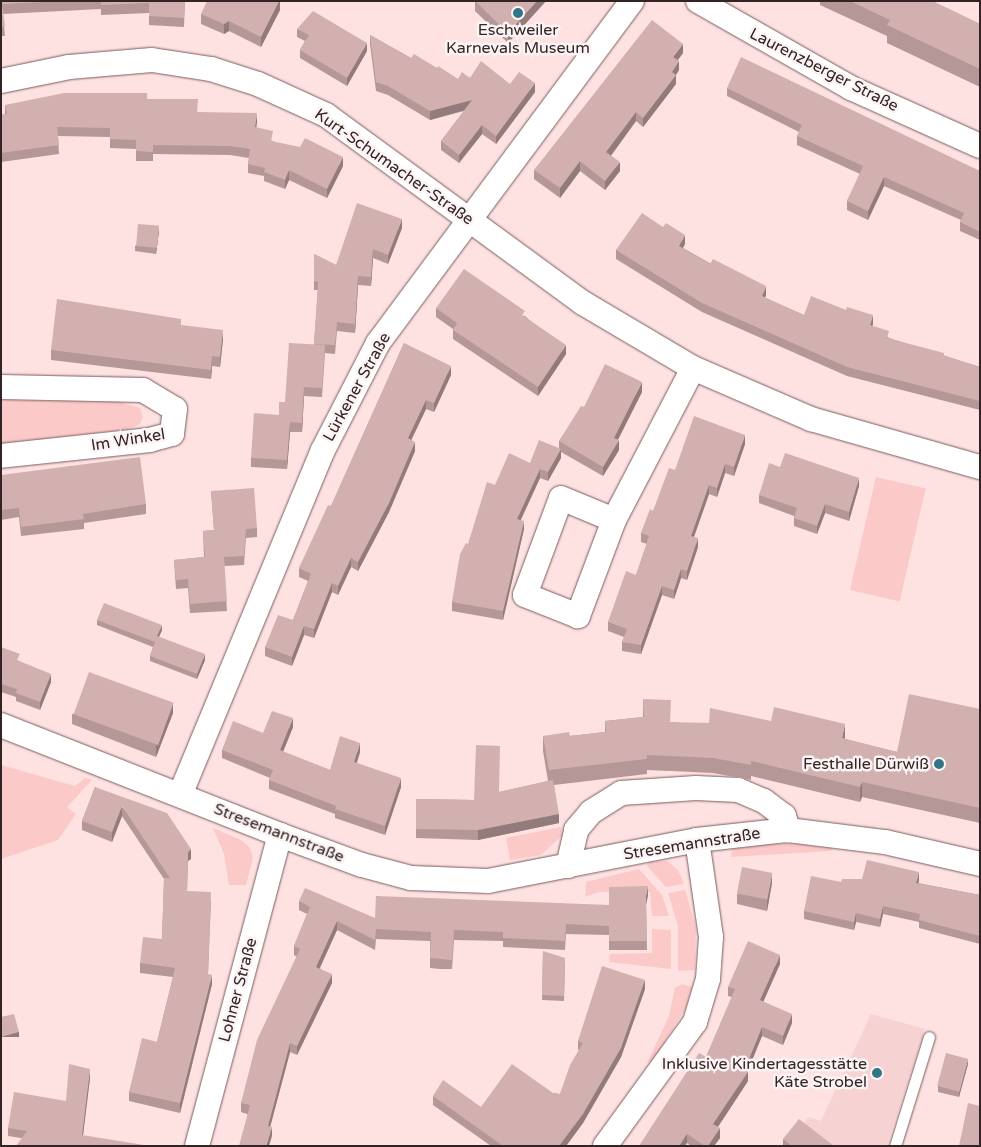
<!DOCTYPE html>
<html>
<head>
<meta charset="utf-8">
<style>
  body { margin:0 }
  #map { position:relative; width:981px; height:1147px; overflow:hidden; background:#fee1e1; font-family:"Varela Round",sans-serif }
  div>[style] { position:absolute }
  [style*='--x'] { left:calc(var(--x)*1px); top:calc(var(--y)*1px); width:calc(var(--w)*1px); rotate:calc(var(--a)*1deg) }
  .built>* { inset:0; background:#f6d2d2 }
  .green>* { inset:0; background:#fcc9c9; transform-origin:0 0 }
  .roads { filter:drop-shadow(0 0 1px #7a5c5c) drop-shadow(0 0 1px #7a5c5c) }
  .lane>* { height:11px; margin:-5.5px; padding:0 5.5px; transform-origin:5.5px; border-radius:5.5px; background:#fff }
  .street>* { height:24px; margin:-12px; padding:0 12px; transform-origin:12px; border-radius:12px; background:#fff }
  .wall>* { inset:0; background:#b59797 }
  .shaded-wall>* { inset:0; background:#937b7b; transform-origin:0 0 }
  .building>* { inset:0; background:#d2b0b0; transform-origin:0 0 }
  .dots>* { width:14px; height:14px; translate:-50% -50%; box-sizing:border-box; border:2px solid #fcf4f4; border-radius:50% }
  span { translate:-50% -50%; white-space:nowrap; text-align:center; line-height:1.15; -webkit-text-stroke:5px #fcf4f4; paint-order:stroke }
  .poi-label { font-size:16px; color:#322425 }
  .right { translate:-100% -50%; text-align:right }
  .street-label { font-size:16px; color:#322425 }
  .frame { position:absolute; inset:0; border:2px solid #322425; pointer-events:none }
</style>
</head>
<body>
<div id="map">
  <div class="built">
    <i style="clip-path:polygon(871px 1014px,925px 1029px,887px 1146px,788px 1146px,808px 1117px,821px 1121px)"></i>
  </div>
  <div class="green">
    <i style="clip-path:polygon(1px 398px,112px 400px,140px 408px,143px 417px,140px 424px,129px 429px,1px 446px)"></i>
    <i style="left:876px;top:477px;width:51px;height:116px;rotate:13deg"></i>
    <i style="clip-path:polygon(1px 765px,75px 786px,85px 778px,92px 780px,67px 807px,76px 814px,58px 840px,1px 859px)"></i>
    <i style="clip-path:polygon(561px 827px,563px 835px,541px 855px,510px 860px,506px 838px)"></i>
    <i style="clip-path:polygon(213px 828px,241px 840px,250px 848px,253px 858px,246px 885px,229px 885px,224px 854px)"></i>
    <i style="clip-path:polygon(753px 844px,818px 844px,832px 846px,831px 851px,731px 857px,732px 848px)"></i>
    <i style="clip-path:polygon(667px 861px,678px 870px,684px 884px,666px 887px,647px 866px,649px 862px)"></i>
    <i style="clip-path:polygon(639px 869px,662px 895px,669px 916px,652px 916px,650px 892px,599px 892px,585px 897px,586px 882px)"></i>
    <i style="clip-path:polygon(685px 890px,696px 928px,695px 970px,678px 971px,678px 926px,668px 893px)"></i>
    <i style="clip-path:polygon(652px 929px,671px 930px,671px 969px,609px 962px,610px 954px,652px 953px)"></i>
    <i style="clip-path:polygon(682px 984px,692px 987px,686px 1008px,651px 1063px,648px 1061px,669px 1016px,675px 988px)"></i>
  </div>
  <div class="roads">
    <div class="lane">
      <i style="--x:895;--y:1146;--w:114;--a:-72.7"></i>
    </div>
    <div class="street">
      <i style="--x:698;--y:1;--w:176;--a:29.6"></i>
      <i style="--x:851;--y:88;--w:141;--a:24.2"></i>
      <i style="--x:1;--y:81;--w:69;--a:-11.6"></i>
      <i style="--x:69;--y:67;--w:83;--a:-4.8"></i>
      <i style="--x:152;--y:60;--w:60;--a:8.7"></i>
      <i style="--x:211;--y:69;--w:49;--a:17.7"></i>
      <i style="--x:258;--y:84;--w:75;--a:24.5"></i>
      <i style="--x:326;--y:115;--w:318;--a:36.2"></i>
      <i style="--x:583;--y:303;--w:128;--a:30.6"></i>
      <i style="--x:693;--y:368;--w:129;--a:23.4"></i>
      <i style="--x:811;--y:419;--w:176;--a:15.9"></i>
      <i style="--x:1;--y:387;--w:142;--a:1.2"></i>
      <i style="--x:143;--y:390;--w:37;--a:31"></i>
      <i style="--x:175;--y:409;--w:25;--a:97"></i>
      <i style="--x:172;--y:434;--w:23;--a:165"></i>
      <i style="--x:150;--y:440;--w:150;--a:173.9"></i>
      <i style="--x:561;--y:498;--w:57;--a:22.5"></i>
      <i style="--x:614;--y:520;--w:103;--a:110.6"></i>
      <i style="--x:578;--y:616;--w:57;--a:-158.4"></i>
      <i style="--x:525;--y:595;--w:103;--a:-69.6"></i>
      <i style="--x:614;--y:520;--w:171;--a:-62.5"></i>
      <i style="--x:1;--y:725;--w:300;--a:21.5"></i>
      <i style="--x:280;--y:835;--w:87;--a:20.1"></i>
      <i style="--x:362;--y:865;--w:51;--a:14.9"></i>
      <i style="--x:411;--y:878;--w:77;--a:2.2"></i>
      <i style="--x:488;--y:881;--w:213;--a:-11.1"></i>
      <i style="--x:697;--y:840;--w:92;--a:-6.3"></i>
      <i style="--x:788;--y:830;--w:98;--a:7.1"></i>
      <i style="--x:885;--y:842;--w:98;--a:13"></i>
      <i style="--x:180;--y:795;--w:373;--a:-67.5"></i>
      <i style="--x:323;--y:450;--w:120;--a:-62.8"></i>
      <i style="--x:378;--y:343;--w:426;--a:-53.4"></i>
      <i style="--x:568;--y:866;--w:37;--a:-77"></i>
      <i style="--x:576;--y:830;--w:23;--a:-50"></i>
      <i style="--x:591;--y:812;--w:36;--a:-32"></i>
      <i style="--x:621;--y:793;--w:75;--a:-3.8"></i>
      <i style="--x:696;--y:788;--w:42;--a:2.7"></i>
      <i style="--x:738;--y:790;--w:28;--a:23"></i>
      <i style="--x:764;--y:801;--w:25;--a:37"></i>
      <i style="--x:784;--y:816;--w:15;--a:74"></i>
      <i style="--x:197;--y:1146;--w:322;--a:-75.1"></i>
      <i style="--x:605;--y:1146;--w:153;--a:-54"></i>
      <i style="--x:695;--y:1022;--w:45;--a:-73.2"></i>
      <i style="--x:708;--y:979;--w:42;--a:-85.9"></i>
      <i style="--x:711;--y:937;--w:98;--a:-98.2"></i>
    </div>
  </div>
  <div class="wall">
    <i style="clip-path:polygon(1px 1px,185px 1px,184px 27px,149px 25px,149px 13px,101px 15px,101px 9px,3px 14px,5px 36px,1px 36px)"></i>
    <i style="clip-path:polygon(280px 1px,280px 10px,261px 47px,229px 31px,224px 34px,201px 24px,201px 14px)"></i>
    <i style="clip-path:polygon(475px 1px,546px 1px,508px 43px,475px 11px)"></i>
    <i style="clip-path:polygon(820px 1px,932px 1px,980px 24px,980px 87px,887px 43px,887px 36px,820px 5px)"></i>
    <i style="clip-path:polygon(297px 29px,367px 51px,347px 86px,300px 58px,300px 50px,305px 41px,297px 37px)"></i>
    <i style="clip-path:polygon(370px 35px,411px 58px,437px 68px,458px 79px,470px 78px,510px 84px,535px 92px,496px 144px,482px 134px,459px 163px,441px 150px,441px 141px,464px 111px,430px 120px,388px 95px,376px 91px,370px 44px)"></i>
    <i style="clip-path:polygon(683px 53px,678px 60px,679px 70px,676px 75px,676px 84px,643px 127px,636px 121px,611px 156px,620px 171px,605px 190px,580px 171px,560px 198px,534px 179px,534px 170px)"></i>
    <i style="clip-path:polygon(727px 88px,980px 171px,980px 240px,960px 231px,960px 222px,961px 220px,884px 186px,868px 220px,847px 210px,847px 201px,860px 174px,797px 145px,797px 136px,799px 132px,727px 96px)"></i>
    <i style="clip-path:polygon(147px 99px,198px 112px,257px 122px,256px 127px,272px 141px,343px 166px,327px 198px,289px 180px,285px 189px,264px 181px,264px 176px,248px 173px,248px 164px,249px 158px,230px 155px,153px 154px,153px 161px,136px 161px,136px 149px,110px 148px,110px 137px,58px 136px,59px 154px,1px 162px,1px 115px,5px 114px,5px 105px)"></i>
    <i style="clip-path:polygon(663px 227px,685px 244px,683px 248px,766px 295px,765px 298px,804px 315px,873px 324px,872px 326px,889px 338px,980px 367px,980px 410px,847px 376px,702px 312px,616px 259px,616px 250px)"></i>
    <i style="clip-path:polygon(402px 228px,388px 264px,373px 258px,371px 286px,358px 285px,355px 333px,337px 331px,335px 354px,325px 353px,322px 397px,304px 396px,302px 432px,290px 432px,287px 469px,251px 467px,251px 458px,279px 415px,314px 344px,318px 290px,314px 290px,314px 254px,336px 265px)"></i>
    <i style="clip-path:polygon(159px 231px,156px 254px,135px 251px,135px 246px)"></i>
    <i style="clip-path:polygon(436px 308px,525px 316px,566px 354px,538px 396px,453px 339px,453px 329px,436px 317px)"></i>
    <i style="clip-path:polygon(181px 325px,223px 339px,220px 367px,212px 366px,211px 379px,51px 360px,51px 350px)"></i>
    <i style="clip-path:polygon(404px 343px,451px 375px,434px 412px,426px 409px,411px 440px,415px 451px,389px 512px,358px 571px,351px 567px,338px 595px,332px 592px,314px 638px,304px 635px,292px 666px,265px 656px,265px 647px,293px 620px,308px 581px,299px 577px,299px 568px,331px 506px)"></i>
    <i style="clip-path:polygon(642px 392px,618px 440px,619px 450px,603px 476px,561px 452px,561px 458px,548px 481px,540px 478px,521px 520px,524px 529px,503px 620px,452px 611px,452px 602px,495px 485px,530px 463px,559px 448px,559px 441px,584px 407px)"></i>
    <i style="clip-path:polygon(745px 444px,734px 476px,725px 473px,717px 497px,709px 494px,694px 537px,698px 547px,687px 580px,681px 578px,674px 599px,662px 595px,641px 654px,622px 651px,622px 642px,624px 637px,608px 631px,608px 622px,636px 575px,647px 544px,641px 542px,641px 533px,675px 470px)"></i>
    <i style="clip-path:polygon(780px 467px,859px 486px,849px 521px,825px 513px,817px 534px,794px 526px,794px 516px,759px 503px,759px 495px)"></i>
    <i style="clip-path:polygon(1px 475px,146px 504px,146px 514px,84px 523px,84px 529px,21px 536px,19px 517px,1px 520px)"></i>
    <i style="clip-path:polygon(211px 491px,257px 528px,257px 537px,246px 538px,244px 565px,224px 566px,227px 611px,190px 613px,188px 588px,176px 589px,174px 560px,204px 557px,203px 531px,214px 530px)"></i>
    <i style="clip-path:polygon(97px 620px,162px 630px,159px 637px,205px 660px,197px 679px,150px 661px,150px 656px,153px 647px,97px 625px)"></i>
    <i style="clip-path:polygon(1px 647px,20px 662px,51px 682px,40px 710px,16px 701px,16px 697px,1px 692px)"></i>
    <i style="clip-path:polygon(643px 699px,670px 722px,845px 739px,897px 752px,980px 709px,980px 823px,862px 797px,860px 802px,751px 776px,751px 780px,713px 773px,647px 770px,647px 774px,554px 785px,559px 823px,478px 840px,416px 838px,416px 799px,474px 800px,499px 792px,548px 781px,543px 751px,543px 736px,570px 736px,605px 732px,605px 721px,643px 717px)"></i>
    <i style="clip-path:polygon(173px 713px,156px 757px,72px 724px,72px 714px)"></i>
    <i style="clip-path:polygon(293px 727px,283px 752px,330px 770px,360px 752px,357px 763px,401px 787px,385px 835px,335px 818px,335px 814px,269px 789px,269px 780px,270px 778px,222px 758px,222px 750px,263px 733px)"></i>
    <i style="clip-path:polygon(95px 787px,191px 859px,188px 861px,187px 891px,211px 901px,208px 974px,212px 984px,180px 1113px,129px 1101px,129px 1092px,157px 1042px,173px 977px,140px 973px,140px 963px,162px 939px,164px 879px,122px 816px,112px 842px,82px 830px,82px 821px)"></i>
    <i style="clip-path:polygon(919px 881px,918px 883px,980px 895px,980px 944px,919px 928px,919px 922px,883px 914px,880px 927px,856px 922px,854px 930px,804px 919px,804px 911px,841px 882px)"></i>
    <i style="clip-path:polygon(772px 883px,767px 911px,737px 904px,737px 894px)"></i>
    <i style="clip-path:polygon(648px 895px,646px 904px,647px 950px,609px 950px,609px 935px,566px 934px,565px 950px,503px 947px,503px 941px,454px 940px,452px 969px,440px 969px,430px 968px,430px 941px,376px 939px,375px 950px,337px 930px,320px 968px,332px 983px,297px 1055px,290px 1052px,270px 1127px,272px 1136px,247px 1114px,241px 1112px,241px 1103px,297px 957px,294px 955px,294px 946px,307px 914px,299px 910px,299px 901px,375px 918px,609px 905px)"></i>
    <i style="clip-path:polygon(543px 951px,565px 963px,564px 1001px,542px 1000px)"></i>
    <i style="clip-path:polygon(780px 964px,763px 1002px,792px 1023px,783px 1045px,762px 1036px,748px 1071px,748px 1081px,718px 1127px,720px 1138px,714px 1146px,691px 1146px,687px 1143px,639px 1146px,706px 1057px,732px 997px,728px 996px,728px 987px)"></i>
    <i style="clip-path:polygon(645px 989px,621px 1057px,583px 1123px,566px 1146px,491px 1146px,433px 1105px,433px 1096px,481px 1107px,553px 1093px,560px 1094px,579px 1050px,578px 1049px,578px 1041px)"></i>
    <i style="clip-path:polygon(968px 1064px,959px 1097px,938px 1092px,938px 1086px)"></i>
    <i style="clip-path:polygon(90px 1078px,83px 1135px,21px 1138px,8px 1136px,8px 1128px,66px 1101px)"></i>
    <i style="clip-path:polygon(783px 1139px,834px 1146px,783px 1146px)"></i>
  </div>
  <div class="shaded-wall">
    <i style="clip-path:polygon(279px 1px,280px 1px,280px 10px,261px 47px,261px 37px)"></i>
    <i style="clip-path:polygon(537px 1px,546px 1px,508px 43px,508px 33px)"></i>
    <i style="clip-path:polygon(229px 21px,229px 31px,224px 34px,224px 24px)"></i>
    <i style="clip-path:polygon(367px 43px,367px 51px,347px 86px,347px 78px)"></i>
    <i style="clip-path:polygon(683px 44px,683px 53px,673px 66px,673px 57px)"></i>
    <i style="clip-path:polygon(679px 61px,679px 70px,672px 81px,672px 72px)"></i>
    <i style="clip-path:polygon(676px 75px,676px 84px,643px 127px,643px 118px)"></i>
    <i style="clip-path:polygon(535px 83px,535px 92px,496px 144px,496px 136px)"></i>
    <i style="clip-path:polygon(472px 100px,472px 108px,430px 120px,430px 111px)"></i>
    <i style="clip-path:polygon(636px 112px,636px 121px,606px 162px,606px 152px)"></i>
    <i style="clip-path:polygon(257px 113px,257px 122px,255px 136px,255px 127px)"></i>
    <i style="clip-path:polygon(482px 125px,482px 134px,459px 163px,459px 155px)"></i>
    <i style="clip-path:polygon(343px 157px,343px 166px,327px 198px,327px 189px)"></i>
    <i style="clip-path:polygon(580px 161px,580px 171px,560px 198px,560px 188px)"></i>
    <i style="clip-path:polygon(620px 162px,620px 171px,605px 190px,605px 181px)"></i>
    <i style="clip-path:polygon(289px 170px,289px 180px,285px 189px,285px 180px)"></i>
    <i style="clip-path:polygon(884px 177px,884px 186px,868px 220px,868px 211px)"></i>
    <i style="clip-path:polygon(402px 219px,402px 228px,388px 264px,388px 255px)"></i>
    <i style="clip-path:polygon(159px 226px,159px 231px,156px 254px,156px 249px)"></i>
    <i style="clip-path:polygon(685px 235px,685px 244px,679px 254px,679px 246px)"></i>
    <i style="clip-path:polygon(373px 249px,373px 258px,371px 286px,371px 277px)"></i>
    <i style="clip-path:polygon(358px 276px,358px 285px,355px 333px,355px 324px)"></i>
    <i style="clip-path:polygon(766px 286px,766px 295px,762px 305px,762px 296px)"></i>
    <i style="clip-path:polygon(873px 315px,873px 324px,870px 334px,870px 325px)"></i>
    <i style="clip-path:polygon(223px 330px,223px 339px,220px 367px,220px 357px)"></i>
    <i style="clip-path:polygon(566px 345px,566px 354px,538px 396px,538px 387px)"></i>
    <i style="clip-path:polygon(212px 356px,212px 366px,211px 379px,211px 370px)"></i>
    <i style="clip-path:polygon(451px 366px,451px 375px,434px 412px,434px 403px)"></i>
    <i style="clip-path:polygon(642px 382px,642px 392px,614px 447px,614px 438px)"></i>
    <i style="clip-path:polygon(304px 387px,304px 396px,302px 432px,302px 423px)"></i>
    <i style="clip-path:polygon(426px 400px,426px 409px,408px 447px,408px 438px)"></i>
    <i style="clip-path:polygon(290px 422px,290px 432px,287px 469px,287px 460px)"></i>
    <i style="clip-path:polygon(745px 435px,745px 444px,734px 476px,734px 467px)"></i>
    <i style="clip-path:polygon(619px 440px,619px 450px,603px 476px,603px 467px)"></i>
    <i style="clip-path:polygon(415px 442px,415px 451px,389px 512px,358px 571px,358px 562px)"></i>
    <i style="clip-path:polygon(561px 449px,561px 458px,548px 481px,548px 472px)"></i>
    <i style="clip-path:polygon(725px 464px,725px 473px,717px 497px,717px 488px)"></i>
    <i style="clip-path:polygon(540px 469px,540px 478px,517px 527px,517px 519px)"></i>
    <i style="clip-path:polygon(859px 478px,859px 486px,849px 521px,849px 512px)"></i>
    <i style="clip-path:polygon(709px 485px,709px 494px,691px 545px,691px 536px)"></i>
    <i style="clip-path:polygon(825px 504px,825px 513px,817px 534px,817px 526px)"></i>
    <i style="clip-path:polygon(524px 521px,524px 529px,503px 620px,503px 611px)"></i>
    <i style="clip-path:polygon(698px 538px,698px 547px,687px 580px,687px 571px)"></i>
    <i style="clip-path:polygon(351px 558px,351px 567px,338px 595px,338px 586px)"></i>
    <i style="clip-path:polygon(681px 569px,681px 578px,674px 599px,674px 590px)"></i>
    <i style="clip-path:polygon(332px 583px,332px 592px,314px 638px,314px 629px)"></i>
    <i style="clip-path:polygon(662px 586px,662px 595px,641px 654px,641px 645px)"></i>
    <i style="clip-path:polygon(162px 625px,162px 630px,157px 641px,157px 636px)"></i>
    <i style="clip-path:polygon(304px 626px,304px 635px,292px 666px,292px 657px)"></i>
    <i style="clip-path:polygon(205px 654px,205px 660px,197px 679px,197px 674px)"></i>
    <i style="clip-path:polygon(51px 674px,51px 682px,40px 710px,40px 702px)"></i>
    <i style="clip-path:polygon(173px 703px,173px 713px,156px 757px,156px 747px)"></i>
    <i style="clip-path:polygon(293px 718px,293px 727px,280px 759px,280px 750px)"></i>
    <i style="clip-path:polygon(845px 724px,845px 739px,842px 738px)"></i>
    <i style="clip-path:polygon(360px 743px,360px 752px,354px 771px,354px 762px)"></i>
    <i style="clip-path:polygon(401px 778px,401px 787px,385px 835px,385px 826px)"></i>
    <i style="clip-path:polygon(862px 782px,862px 797px,860px 802px,860px 787px)"></i>
    <i style="clip-path:polygon(122px 806px,122px 816px,112px 842px,112px 832px)"></i>
    <i style="clip-path:polygon(559px 814px,559px 823px,478px 840px,478px 830px)"></i>
    <i style="clip-path:polygon(191px 849px,191px 859px,188px 861px,188px 852px)"></i>
    <i style="clip-path:polygon(919px 872px,919px 881px,916px 891px,916px 883px)"></i>
    <i style="clip-path:polygon(772px 873px,772px 883px,767px 911px,767px 901px)"></i>
    <i style="clip-path:polygon(648px 886px,648px 895px,646px 905px,646px 896px)"></i>
    <i style="clip-path:polygon(883px 906px,883px 914px,880px 927px,880px 919px)"></i>
    <i style="clip-path:polygon(856px 913px,856px 922px,854px 930px,854px 922px)"></i>
    <i style="clip-path:polygon(337px 921px,337px 930px,316px 976px,316px 967px)"></i>
    <i style="clip-path:polygon(780px 955px,780px 964px,760px 1009px,760px 1000px)"></i>
    <i style="clip-path:polygon(332px 974px,332px 983px,297px 1055px,297px 1046px)"></i>
    <i style="clip-path:polygon(212px 975px,212px 984px,180px 1113px,180px 1103px)"></i>
    <i style="clip-path:polygon(645px 980px,645px 989px,621px 1057px,583px 1123px,566px 1146px,559px 1146px)"></i>
    <i style="clip-path:polygon(792px 1014px,792px 1023px,783px 1045px,783px 1036px)"></i>
    <i style="clip-path:polygon(762px 1027px,762px 1036px,746px 1074px,748px 1072px,748px 1081px,713px 1134px,713px 1124px,745px 1069px)"></i>
    <i style="left:19px;top:1032px;width:5px;height:19px;rotate:90deg"></i>
    <i style="clip-path:polygon(290px 1043px,290px 1052px,268px 1135px,268px 1126px)"></i>
    <i style="clip-path:polygon(968px 1059px,968px 1064px,959px 1097px,959px 1092px)"></i>
    <i style="clip-path:polygon(90px 1069px,90px 1078px,82px 1143px,82px 1135px)"></i>
    <i style="clip-path:polygon(272px 1127px,272px 1136px,269px 1146px,266px 1146px)"></i>
    <i style="clip-path:polygon(720px 1128px,720px 1138px,714px 1146px,708px 1146px)"></i>
    <i style="clip-path:polygon(687px 1134px,687px 1143px,685px 1146px,679px 1146px)"></i>
  </div>
  <div class="building">
    <i style="clip-path:polygon(1px 1px,66px 1px,2px 4px,5px 26px,1px 27px)"></i>
    <i style="clip-path:polygon(101px 1px,185px 1px,184px 18px,149px 16px,149px 3px,101px 5px)"></i>
    <i style="clip-path:polygon(207px 1px,279px 1px,261px 37px,229px 21px,224px 24px,201px 14px)"></i>
    <i style="clip-path:polygon(475px 1px,537px 1px,508px 33px)"></i>
    <i style="clip-path:polygon(850px 1px,932px 1px,980px 24px,980px 69px,887px 25px,890px 20px)"></i>
    <i style="clip-path:polygon(313px 11px,367px 43px,347px 78px,300px 50px,309px 35px,297px 29px)"></i>
    <i style="clip-path:polygon(652px 20px,683px 44px,673px 57px,679px 61px,672px 72px,676px 75px,643px 118px,636px 112px,606px 152px,620px 162px,605px 181px,580px 161px,560px 188px,534px 170px)"></i>
    <i style="clip-path:polygon(370px 35px,411px 58px,414px 54px,437px 68px,438px 66px,458px 79px,462px 72px,470px 78px,481px 61px,510px 84px,519px 72px,535px 83px,496px 136px,482px 125px,459px 155px,441px 141px,472px 100px,430px 111px,388px 86px,376px 82px)"></i>
    <i style="clip-path:polygon(741px 57px,980px 171px,980px 232px,960px 222px,964px 213px,884px 177px,868px 211px,847px 201px,863px 166px,797px 136px,802px 125px,727px 88px)"></i>
    <i style="clip-path:polygon(64px 93px,147px 93px,147px 99px,198px 99px,197px 112px,257px 113px,255px 127px,273px 131px,271px 141px,300px 147px,305px 138px,343px 157px,327px 189px,289px 170px,285px 180px,264px 172px,265px 168px,248px 164px,250px 149px,230px 146px,153px 145px,153px 152px,136px 151px,136px 140px,110px 139px,110px 128px,57px 127px,59px 145px,1px 153px,1px 115px,7px 114px,5px 105px)"></i>
    <i style="clip-path:polygon(357px 203px,402px 219px,388px 255px,373px 249px,371px 277px,358px 276px,355px 324px,337px 322px,335px 345px,314px 344px,318px 282px,314px 281px,314px 254px,336px 265px)"></i>
    <i style="clip-path:polygon(642px 213px,663px 227px,666px 223px,685px 235px,679px 246px,710px 264px,713px 259px,766px 286px,762px 296px,804px 315px,811px 296px,846px 310px,847px 307px,873px 315px,870px 325px,889px 331px,887px 338px,944px 353px,944px 356px,980px 367px,980px 401px,847px 367px,702px 303px,616px 250px)"></i>
    <i style="left:138px;top:224px;width:21px;height:22px;rotate:5deg"></i>
    <i style="clip-path:polygon(464px 269px,525px 311px,522px 315px,566px 345px,538px 387px,453px 330px,457px 323px,436px 308px)"></i>
    <i style="clip-path:polygon(57px 299px,181px 319px,181px 325px,223px 330px,220px 357px,212px 356px,211px 370px,51px 350px)"></i>
    <i style="clip-path:polygon(289px 343px,325px 345px,322px 388px,304px 387px,302px 423px,290px 422px,287px 460px,251px 458px,254px 413px,279px 415px,279px 402px,285px 402px)"></i>
    <i style="clip-path:polygon(404px 343px,451px 366px,434px 403px,426px 400px,408px 438px,415px 442px,389px 503px,358px 562px,351px 558px,338px 586px,332px 583px,314px 629px,304px 626px,292px 657px,265px 647px,278px 615px,293px 620px,311px 574px,299px 568px,328px 505px,331px 506px)"></i>
    <i style="clip-path:polygon(605px 364px,642px 382px,614px 438px,619px 440px,603px 467px,559px 441px,581px 406px,584px 407px)"></i>
    <i style="clip-path:polygon(694px 416px,745px 435px,734px 467px,725px 464px,717px 488px,709px 485px,691px 536px,698px 538px,687px 571px,681px 569px,674px 590px,662px 586px,641px 645px,622px 642px,627px 629px,608px 622px,626px 571px,636px 575px,649px 536px,641px 533px,650px 509px,653px 511px,669px 468px,675px 470px)"></i>
    <i style="clip-path:polygon(539px 440px,561px 449px,548px 472px,540px 469px,517px 519px,524px 521px,503px 611px,452px 602px,460px 554px,466px 543px,468px 544px,487px 482px,495px 485px,509px 453px,530px 463px)"></i>
    <i style="clip-path:polygon(785px 453px,859px 478px,849px 512px,825px 504px,817px 526px,794px 518px,797px 508px,759px 495px,769px 463px,780px 467px)"></i>
    <i style="clip-path:polygon(140px 457px,146px 504px,83px 514px,84px 519px,21px 527px,19px 508px,1px 510px,1px 475px)"></i>
    <i style="clip-path:polygon(254px 488px,257px 528px,246px 529px,244px 556px,224px 557px,227px 601px,190px 604px,188px 579px,176px 580px,174px 560px,205px 557px,203px 531px,214px 530px,211px 491px)"></i>
    <i style="clip-path:polygon(104px 603px,162px 625px,157px 636px,205px 654px,197px 674px,150px 656px,155px 642px,97px 620px)"></i>
    <i style="clip-path:polygon(1px 647px,20px 654px,17px 660px,51px 674px,40px 702px,16px 693px,17px 689px,1px 684px)"></i>
    <i style="left:89px;top:672px;width:90px;height:45px;rotate:20deg"></i>
    <i style="clip-path:polygon(909px 694px,980px 709px,980px 808px,862px 782px,860px 787px,751px 761px,751px 765px,713px 758px,647px 755px,647px 759px,549px 770px,543px 736px,569px 732px,570px 736px,606px 732px,605px 721px,644px 717px,643px 699px,671px 700px,670px 722px,709px 723px,710px 708px,771px 721px,774px 707px,845px 724px,842px 738px,897px 752px)"></i>
    <i style="clip-path:polygon(272px 711px,293px 718px,280px 750px,330px 770px,340px 736px,360px 743px,354px 762px,401px 778px,385px 826px,335px 809px,336px 806px,269px 780px,273px 770px,222px 750px,233px 721px,263px 733px)"></i>
    <i style="clip-path:polygon(476px 745px,500px 746px,499px 792px,553px 780px,559px 814px,478px 830px,416px 829px,416px 799px,474px 800px)"></i>
    <i style="clip-path:polygon(95px 787px,167px 813px,191px 849px,188px 852px,187px 891px,211px 892px,208px 974px,212px 975px,180px 1103px,129px 1092px,142px 1038px,157px 1042px,175px 968px,140px 963px,143px 937px,162px 939px,164px 878px,170px 878px,122px 806px,112px 832px,82px 821px)"></i>
    <i style="clip-path:polygon(867px 860px,919px 872px,916px 883px,980px 895px,980px 936px,919px 920px,920px 914px,883px 906px,880px 919px,856px 913px,854px 922px,804px 911px,811px 876px,841px 882px,842px 879px,862px 879px)"></i>
    <i style="left:742px;top:867px;width:31px;height:27px;rotate:11deg"></i>
    <i style="clip-path:polygon(648px 886px,646px 896px,647px 941px,609px 941px,609px 926px,566px 924px,565px 941px,503px 938px,503px 932px,454px 930px,452px 960px,440px 959px,430px 958px,431px 932px,376px 929px,375px 940px,337px 921px,316px 967px,332px 974px,297px 1046px,290px 1043px,268px 1126px,272px 1127px,266px 1146px,239px 1146px,250px 1105px,241px 1103px,257px 1040px,300px 949px,294px 946px,310px 907px,299px 901px,305px 888px,375px 918px,376px 896px,609px 905px,609px 887px)"></i>
    <i style="clip-path:polygon(748px 941px,780px 955px,760px 1000px,792px 1014px,783px 1036px,762px 1027px,745px 1069px,748px 1072px,713px 1124px,720px 1128px,708px 1146px,705px 1146px,687px 1134px,679px 1146px,639px 1146px,699px 1053px,706px 1057px,735px 989px,728px 987px)"></i>
    <i style="clip-path:polygon(543px 951px,565px 958px,564px 996px,542px 995px)"></i>
    <i style="clip-path:polygon(602px 966px,645px 980px,621px 1048px,583px 1114px,559px 1146px,503px 1146px,433px 1096px,443px 1080px,481px 1107px,512px 1064px,553px 1093px,560px 1094px,570px 1065px,583px 1043px,578px 1041px)"></i>
    <i style="clip-path:polygon(14px 1014px,19px 1032px,1px 1037px,1px 1017px)"></i>
    <i style="left:946px;top:1053px;width:23px;height:34px;rotate:15deg"></i>
    <i style="clip-path:polygon(69px 1064px,90px 1069px,82px 1135px,150px 1146px,16px 1146px,27px 1131px,8px 1128px,14px 1092px,66px 1101px)"></i>
    <i style="clip-path:polygon(968px 1103px,980px 1106px,980px 1146px,959px 1146px)"></i>
    <i style="clip-path:polygon(799px 1119px,834px 1146px,792px 1146px,783px 1139px)"></i>
  </div>
  <div class="dots">
    <i style="left:518px;top:13px;background:#317685"></i>
    <i style="left:939px;top:764px;background:#317685"></i>
    <i style="left:877px;top:1073px;background:#317685"></i>
  </div>
  <div class="poi-label">
    <span style="left:518px;top:39px">Eschweiler<br>Karnevals Museum</span>
    <span class="right" style="left:929px;top:764px">Festhalle Dürwiß</span>
    <span class="right" style="left:867px;top:1073px">Inklusive Kindertagesstätte<br>Käte Strobel</span>
  </div>
  <div class="street-label">
    <span style="left:824px;top:70px;rotate:27deg">Laurenzberger Straße</span>
    <span style="left:394px;top:167px;rotate:35deg">Kurt-Schumacher-Straße</span>
    <span style="left:357px;top:387px;rotate:-61deg">Lürkener Straße</span>
    <span style="left:128px;top:440px;rotate:-9deg">Im Winkel</span>
    <span style="left:279px;top:833px;rotate:21deg">Stresemannstraße</span>
    <span style="left:692px;top:844px;rotate:-9deg">Stresemannstraße</span>
    <span style="left:238px;top:990px;rotate:-75deg">Lohner Straße</span>
  </div>
  <div class="frame"></div>
</div>
</body>
</html>
